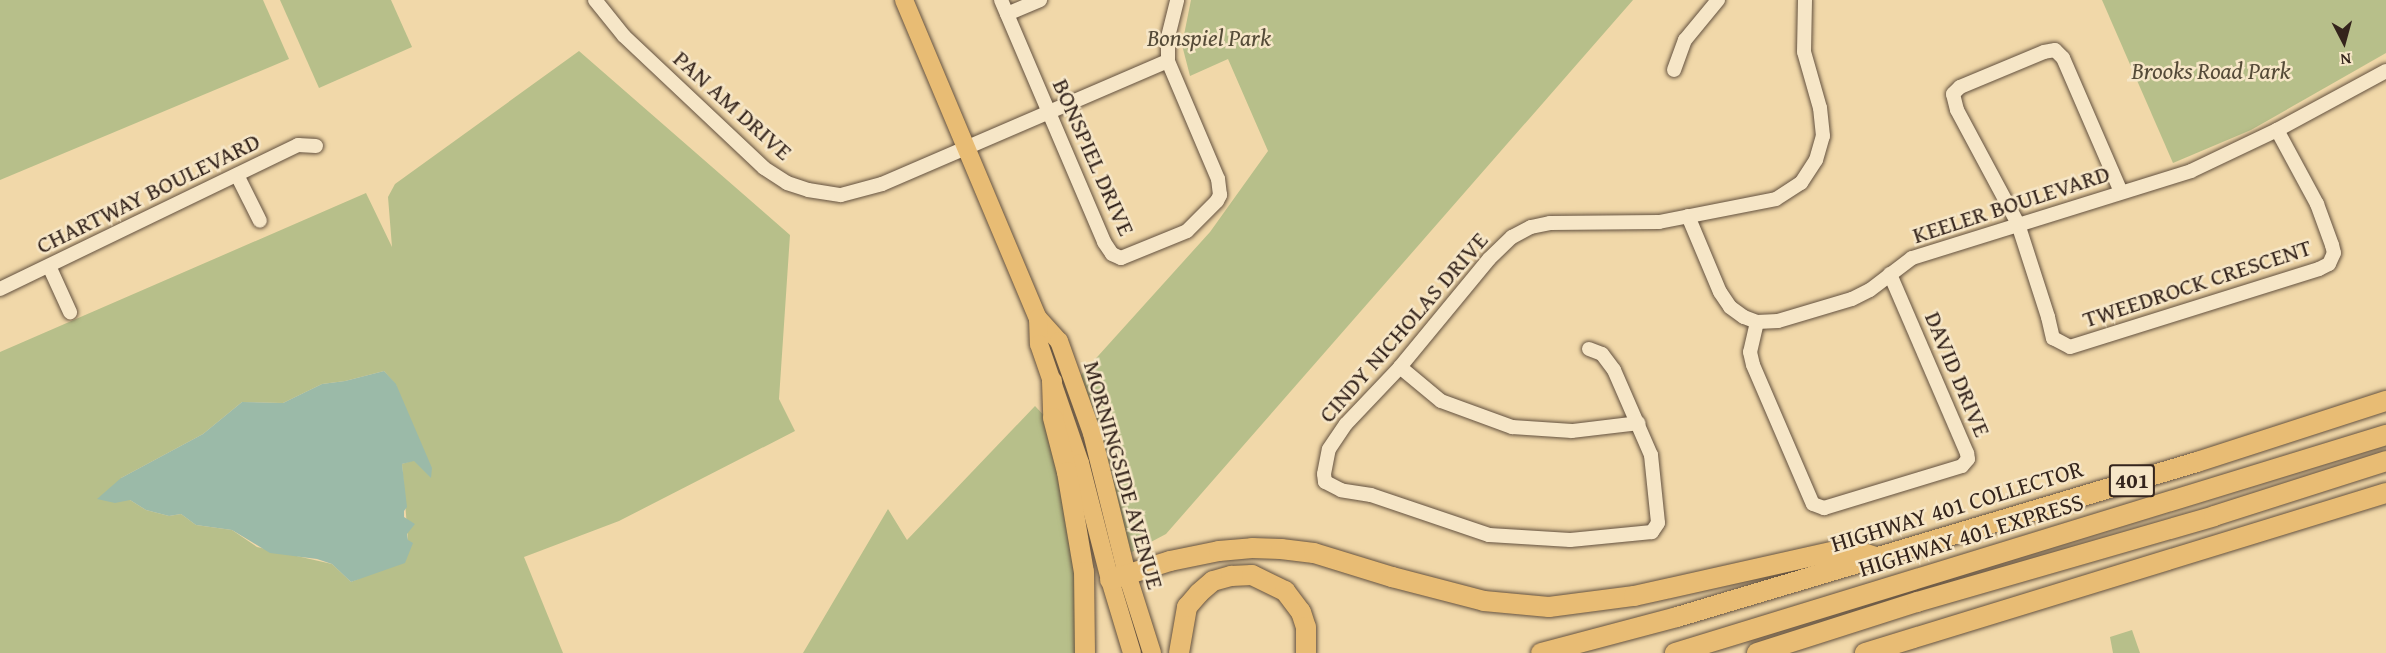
<!DOCTYPE html>
<html>
<head>
<meta charset="utf-8">
<style>
  body { margin:0 }
  #map { position:relative; width:2386px; height:653px; overflow:hidden; background:#f1d8a9; font-family:"Gentium Book Plus",serif }
  div>[style] { position:absolute }
  [style*='--x'] { left:calc(var(--x)*1px); top:calc(var(--y)*1px); width:calc(var(--w)*1px); rotate:calc(var(--a)*1deg) }
  .green>* { inset:0; background:#b7bf8a }
  .water>* { inset:0; background:#9bbaa8 }
  .roads { filter:drop-shadow(0 0 2px #63513f) drop-shadow(0 0 2px #63513f) }
  .minor>* { height:14px; margin:-7px; padding:0 7px; transform-origin:7px; border-radius:7px; background:#f6e6c7 }
  .major>* { height:18px; margin:-9px; padding:0 9px; transform-origin:9px; border-radius:9px; background:#e8bc74 }
  .highway>* { height:20px; margin:-10px; padding:0 10px; transform-origin:10px; border-radius:10px; background:#e8bc74 }
  span { translate:-50% -50%; white-space:nowrap; text-align:center; line-height:1.15; -webkit-text-stroke:5px #f6e6c7; paint-order:stroke }
  .shield-label span { padding:2px 4px; background:#f6e6c7; border:2px solid; border-radius:4px; -webkit-text-stroke-width:0 }
  .shield-label { font-size:22px; color:#34241c; font-weight:700 }
  .park-label { font-size:24px; color:#554b38; font-style:italic }
  .street-label { font-size:24px; color:#34241c }
  .north { position:absolute; left:2314px; top:12px; width:60px; height:60px; -webkit-text-stroke:4px #f6e6c7; paint-order:stroke; rotate:174deg; font-size:16px; font-weight:700; line-height:24px; text-align:center; color:#34241c }
  .north::after { content:''; display:block; margin:auto; width:21px; height:27px; background:#34241c; clip-path:polygon(50% 0,100% 100%,50% 72%,0 100%) }
</style>
</head>
<body>
<div id="map">
  <div class="green">
    <i style="clip-path:polygon(0 0,263px 0,289px 59px,0 180px)"></i>
    <i style="clip-path:polygon(280px 0,391px 0,412px 47px,319px 88px)"></i>
    <i style="clip-path:polygon(1191px 0,1633px 0,1166px 534px,1130px 553px,1080px 376px,1210px 232px,1268px 151px,1228px 59px,1190px 76px,1182px 45px)"></i>
    <i style="clip-path:polygon(2102px 0,2386px 0,2386px 53px,2251px 130px,2173px 163px)"></i>
    <i style="clip-path:polygon(evenodd,579px 51px,790px 235px,779px 399px,795px 431px,619px 521px,524px 557px,563px 653px,0 653px,0 352px,366px 193px,392px 247px,388px 197px,395px 184px,579px 51px,384px 371px,396px 385px,414px 460px,402px 464px,408px 540px,370px 574px,351px 582px,332px 564px,257px 547px,232px 530px,196px 525px,181px 514px,169px 516px,146px 510px,130px 500px,121px 478px,203px 434px,242px 402px,283px 403px,322px 384px,345px 381px,384px 371px)"></i>
    <i style="clip-path:polygon(1035px 406px,1052px 424px,1076px 580px,1078px 644px,1075px 653px,803px 653px,888px 509px,907px 540px)"></i>
    <i style="clip-path:polygon(2132px 630px,2140px 653px,2113px 653px,2110px 637px)"></i>
  </div>
  <div class="water">
    <i style="clip-path:polygon(384px 371px,396px 384px,432px 468px,431px 478px,414px 461px,402px 464px,407px 507px,404px 511px,404px 517px,415px 524px,407px 534px,408px 540px,413px 543px,405px 563px,351px 582px,332px 564px,317px 559px,270px 553px,232px 530px,196px 525px,181px 514px,169px 516px,146px 510px,130px 500px,115px 503px,97px 499px,121px 478px,203px 434px,242px 402px,283px 403px,322px 384px,345px 381px)"></i>
  </div>
  <div class="roads">
    <div class="minor">
      <i style="--x:595;--y:0;--w:46;--a:51.1"></i>
      <i style="--x:624;--y:36;--w:192;--a:43.3"></i>
      <i style="--x:764;--y:168;--w:27;--a:33"></i>
      <i style="--x:787;--y:183;--w:22;--a:18"></i>
      <i style="--x:808;--y:190;--w:33;--a:9"></i>
      <i style="--x:841;--y:195;--w:42;--a:-15"></i>
      <i style="--x:882;--y:184;--w:311;--a:-23.3"></i>
      <i style="--x:1001;--y:0;--w:263;--a:66.9"></i>
      <i style="--x:1104;--y:242;--w:14;--a:56"></i>
      <i style="--x:1112;--y:254;--w:10;--a:24"></i>
      <i style="--x:1121;--y:258;--w:71;--a:-22.2"></i>
      <i style="--x:1187;--y:231;--w:42;--a:-45"></i>
      <i style="--x:1217;--y:201;--w:7;--a:-63"></i>
      <i style="--x:1220;--y:195;--w:16;--a:-97"></i>
      <i style="--x:1218;--y:179;--w:128;--a:-113"></i>
      <i style="--x:1168;--y:61;--w:24;--a:-90"></i>
      <i style="--x:1168;--y:37;--w:38;--a:-76"></i>
      <i style="--x:1007;--y:14;--w:36;--a:-23"></i>
      <i style="--x:1674;--y:70;--w:32;--a:-70"></i>
      <i style="--x:1685;--y:40;--w:52;--a:-50.5"></i>
      <i style="--x:237;--y:175;--w:51;--a:63.4"></i>
      <i style="--x:2121;--y:192;--w:146;--a:-113.4"></i>
      <i style="--x:2063;--y:58;--w:11;--a:-135"></i>
      <i style="--x:2055;--y:50;--w:11;--a:170"></i>
      <i style="--x:2044;--y:52;--w:91;--a:157.4"></i>
      <i style="--x:1960;--y:87;--w:10;--a:135"></i>
      <i style="--x:1953;--y:94;--w:16;--a:76"></i>
      <i style="--x:1957;--y:110;--w:129;--a:61.8"></i>
      <i style="--x:2018;--y:224;--w:98;--a:72.1"></i>
      <i style="--x:2048;--y:317;--w:22;--a:77"></i>
      <i style="--x:2053;--y:338;--w:19;--a:28"></i>
      <i style="--x:2070;--y:347;--w:261;--a:-17.4"></i>
      <i style="--x:2319;--y:269;--w:11;--a:-27"></i>
      <i style="--x:2329;--y:264;--w:12;--a:-66"></i>
      <i style="--x:2334;--y:253;--w:8;--a:-104"></i>
      <i style="--x:2332;--y:245;--w:44;--a:-110.1"></i>
      <i style="--x:2317;--y:204;--w:84;--a:-118.4"></i>
      <i style="--x:1688;--y:216;--w:82;--a:67.2"></i>
      <i style="--x:1720;--y:292;--w:18;--a:56"></i>
      <i style="--x:1730;--y:307;--w:17;--a:36"></i>
      <i style="--x:1744;--y:317;--w:14;--a:21"></i>
      <i style="--x:1757;--y:322;--w:21;--a:-3"></i>
      <i style="--x:1778;--y:321;--w:77;--a:-16.6"></i>
      <i style="--x:1852;--y:299;--w:20;--a:-27"></i>
      <i style="--x:1870;--y:290;--w:53;--a:-37.3"></i>
      <i style="--x:1912;--y:258;--w:292;--a:-17.3"></i>
      <i style="--x:2191;--y:171;--w:95;--a:-25.5"></i>
      <i style="--x:2277;--y:130;--w:124;--a:-28.4"></i>
      <i style="--x:49;--y:266;--w:51;--a:65.5"></i>
      <i style="--x:0;--y:289;--w:331;--a:-25.8"></i>
      <i style="--x:298;--y:145;--w:18;--a:3"></i>
      <i style="--x:1757;--y:322;--w:31;--a:103"></i>
      <i style="--x:1750;--y:352;--w:13;--a:77"></i>
      <i style="--x:1753;--y:365;--w:151;--a:66.7"></i>
      <i style="--x:1813;--y:504;--w:12;--a:20"></i>
      <i style="--x:1824;--y:508;--w:144;--a:-16.9"></i>
      <i style="--x:1962;--y:466;--w:9;--a:-49"></i>
      <i style="--x:1968;--y:459;--w:6;--a:-99"></i>
      <i style="--x:1967;--y:453;--w:195;--a:-113.3"></i>
      <i style="--x:1589;--y:349;--w:14;--a:21"></i>
      <i style="--x:1602;--y:354;--w:20;--a:53"></i>
      <i style="--x:1614;--y:370;--w:93;--a:66.5"></i>
      <i style="--x:1651;--y:455;--w:68;--a:84.1"></i>
      <i style="--x:1658;--y:523;--w:11;--a:124"></i>
      <i style="--x:1652;--y:532;--w:82;--a:174.4"></i>
      <i style="--x:1570;--y:540;--w:81;--a:-176.5"></i>
      <i style="--x:1489;--y:535;--w:125;--a:-161.3"></i>
      <i style="--x:1371;--y:495;--w:30;--a:-171"></i>
      <i style="--x:1341;--y:490;--w:18;--a:-153"></i>
      <i style="--x:1325;--y:482;--w:8;--a:-97"></i>
      <i style="--x:1324;--y:474;--w:25;--a:-79"></i>
      <i style="--x:1329;--y:449;--w:30;--a:-56"></i>
      <i style="--x:1346;--y:424;--w:79;--a:-46.5"></i>
      <i style="--x:1400;--y:367;--w:140;--a:-50.5"></i>
      <i style="--x:1489;--y:259;--w:32;--a:-44"></i>
      <i style="--x:1512;--y:237;--w:21;--a:-28"></i>
      <i style="--x:1531;--y:227;--w:19;--a:-12"></i>
      <i style="--x:1550;--y:223;--w:109;--a:-0.5"></i>
      <i style="--x:1659;--y:222;--w:119;--a:-11.1"></i>
      <i style="--x:1776;--y:199;--w:30;--a:-33"></i>
      <i style="--x:1801;--y:183;--w:27;--a:-57"></i>
      <i style="--x:1816;--y:160;--w:25;--a:-74"></i>
      <i style="--x:1823;--y:136;--w:28;--a:-96"></i>
      <i style="--x:1820;--y:108;--w:58;--a:-105.9"></i>
      <i style="--x:1804;--y:52;--w:52;--a:-88.9"></i>
      <i style="--x:1400;--y:367;--w:53;--a:39.7"></i>
      <i style="--x:1441;--y:401;--w:76;--a:20.1"></i>
      <i style="--x:1512;--y:427;--w:60;--a:3.8"></i>
      <i style="--x:1572;--y:431;--w:67;--a:-6.8"></i>
    </div>
    <div class="major">
      <i style="--x:904;--y:0;--w:345;--a:67.2"></i>
      <i style="--x:1038;--y:318;--w:31;--a:48"></i>
      <i style="--x:1059;--y:341;--w:98;--a:70.3"></i>
      <i style="--x:1092;--y:433;--w:145;--a:76.1"></i>
      <i style="--x:1127;--y:574;--w:83;--a:72.4"></i>
      <i style="--x:1038;--y:318;--w:26;--a:88"></i>
      <i style="--x:1039;--y:344;--w:126;--a:71"></i>
      <i style="--x:1080;--y:463;--w:121;--a:75.6"></i>
      <i style="--x:1110;--y:580;--w:76;--a:73.2"></i>
    </div>
    <div class="highway">
      <i style="--x:1052;--y:381;--w:37;--a:88"></i>
      <i style="--x:1053;--y:418;--w:56;--a:75.5"></i>
      <i style="--x:1067;--y:472;--w:101;--a:80.4"></i>
      <i style="--x:1084;--y:572;--w:81;--a:89.3"></i>
      <i style="--x:1110;--y:580;--w:63;--a:-17.6"></i>
      <i style="--x:1170;--y:561;--w:50;--a:-11.5"></i>
      <i style="--x:1219;--y:551;--w:33;--a:-5"></i>
      <i style="--x:1252;--y:548;--w:29;--a:2"></i>
      <i style="--x:1281;--y:549;--w:33;--a:7"></i>
      <i style="--x:1314;--y:553;--w:82;--a:17.1"></i>
      <i style="--x:1392;--y:577;--w:95;--a:14.6"></i>
      <i style="--x:1484;--y:601;--w:65;--a:5.3"></i>
      <i style="--x:1549;--y:607;--w:86;--a:-7.4"></i>
      <i style="--x:1634;--y:596;--w:219;--a:-12.6"></i>
      <i style="--x:1848;--y:548;--w:29;--a:18"></i>
      <i style="--x:1179;--y:653;--w:47;--a:-80.1"></i>
      <i style="--x:1187;--y:607;--w:18;--a:-49"></i>
      <i style="--x:1199;--y:593;--w:18;--a:-41"></i>
      <i style="--x:1213;--y:581;--w:19;--a:-16"></i>
      <i style="--x:1231;--y:576;--w:21;--a:-3"></i>
      <i style="--x:1252;--y:575;--w:37;--a:26"></i>
      <i style="--x:1285;--y:591;--w:26;--a:53"></i>
      <i style="--x:1301;--y:612;--w:16;--a:72"></i>
      <i style="--x:1306;--y:627;--w:26;--a:90"></i>
      <i style="--x:1541;--y:653;--w:141;--a:-14.8"></i>
      <i style="--x:1677;--y:617;--w:543;--a:-16.6"></i>
      <i style="--x:2197;--y:462;--w:199;--a:-17.9"></i>
      <i style="--x:1675;--y:653;--w:744;--a:-17.05"></i>
      <i style="--x:1757;--y:653;--w:168;--a:-17.7"></i>
      <i style="--x:1917;--y:602;--w:309;--a:-16.1"></i>
      <i style="--x:2214;--y:516;--w:181;--a:-17.7"></i>
      <i style="--x:1865;--y:653;--w:545;--a:-17.07"></i>
    </div>
  </div>
  <div class="shield-label">
    <span style="left:2132px;top:481px">401</span>
  </div>
  <div class="park-label">
    <span style="left:1209px;top:38px">Bonspiel Park</span>
    <span style="left:2211px;top:71px">Brooks Road Park</span>
  </div>
  <div class="street-label">
    <span style="left:733px;top:105px;rotate:42deg">PAN AM DRIVE</span>
    <span style="left:1094px;top:157px;rotate:66deg">BONSPIEL DRIVE</span>
    <span style="left:148px;top:193px;rotate:-26deg">CHARTWAY BOULEVARD</span>
    <span style="left:2011px;top:204px;rotate:-18deg">KEELER BOULEVARD</span>
    <span style="left:2197px;top:283px;rotate:-18deg">TWEEDROCK CRESCENT</span>
    <span style="left:1403px;top:327px;rotate:-49deg">CINDY NICHOLAS DRIVE</span>
    <span style="left:1958px;top:374px;rotate:67deg">DAVID DRIVE</span>
    <span style="left:1124px;top:475px;rotate:74deg">MORNINGSIDE AVENUE</span>
    <span style="left:1957px;top:506px;rotate:-17deg">HIGHWAY 401 COLLECTOR</span>
    <span style="left:1971px;top:535px;rotate:-17deg">HIGHWAY 401 EXPRESS</span>
  </div>
  <div class="north">N</div>
</div>
</body>
</html>
